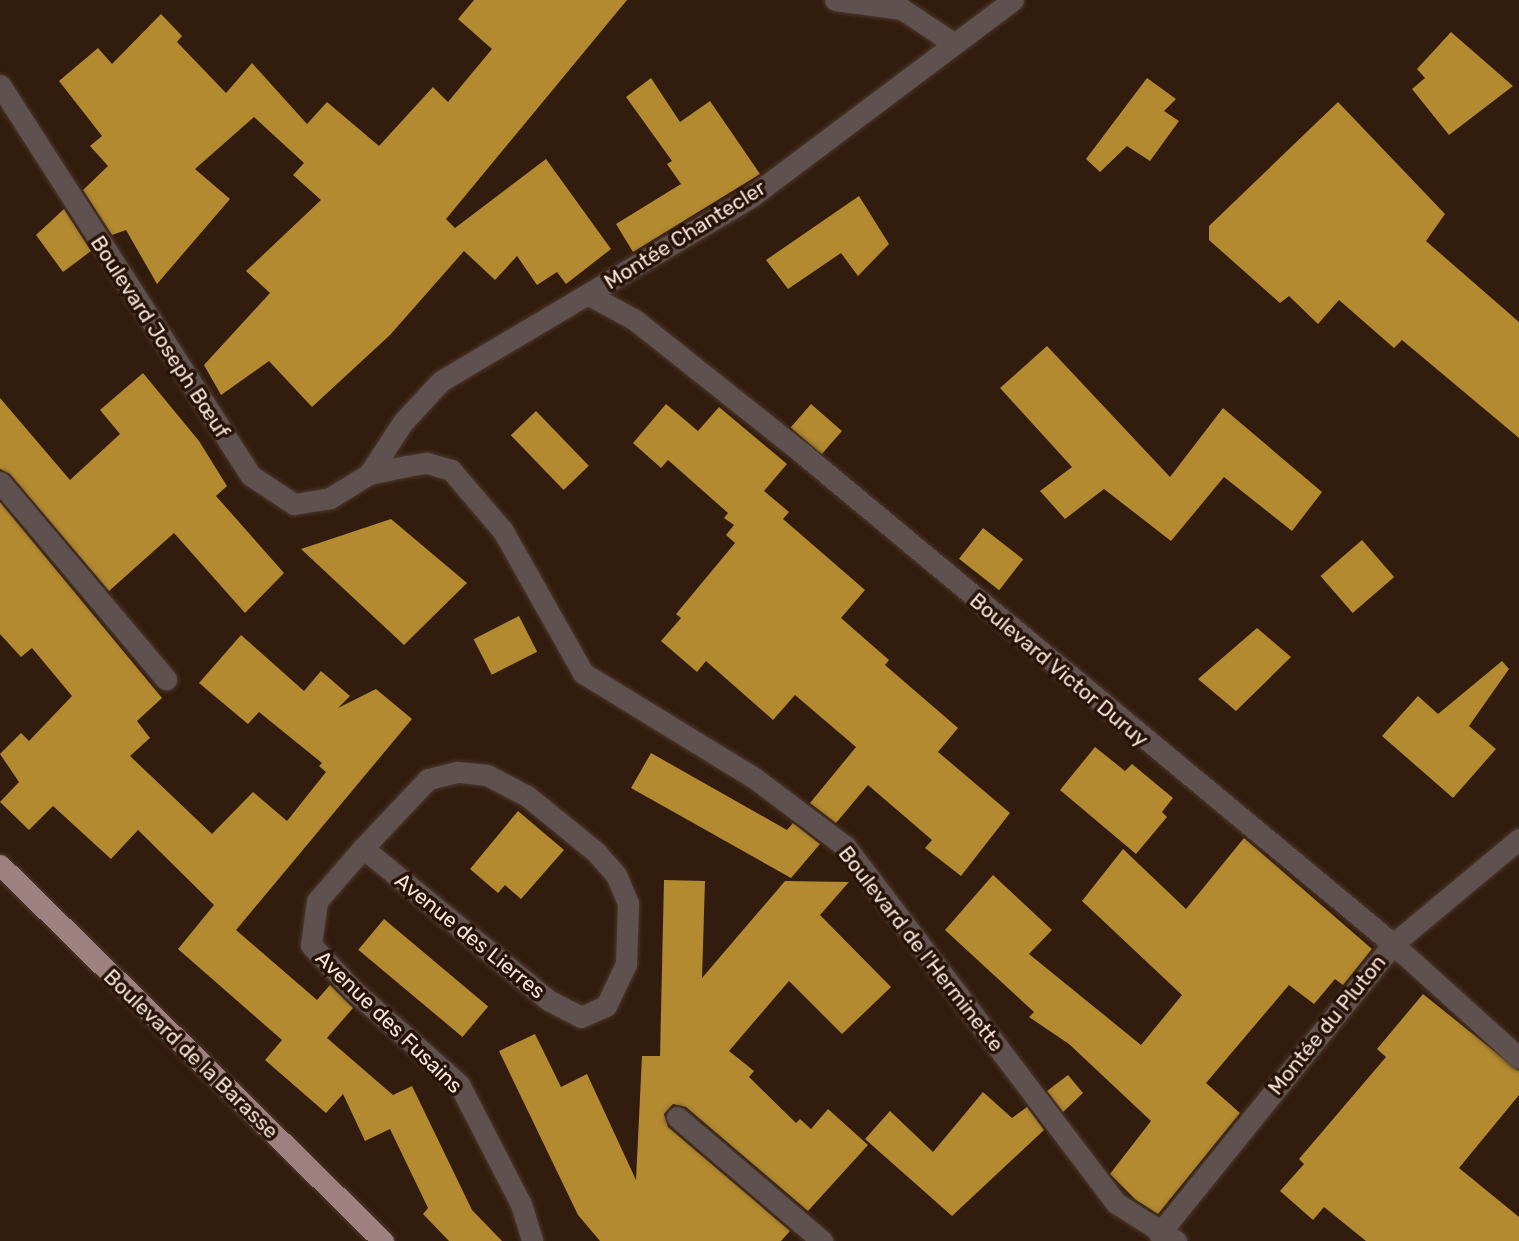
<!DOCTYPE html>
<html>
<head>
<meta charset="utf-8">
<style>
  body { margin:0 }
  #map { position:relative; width:1519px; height:1241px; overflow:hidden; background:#321c0e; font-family:Rubik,sans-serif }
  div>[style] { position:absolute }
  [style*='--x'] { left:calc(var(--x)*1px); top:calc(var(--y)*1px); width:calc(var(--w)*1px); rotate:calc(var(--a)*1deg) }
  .building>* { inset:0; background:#b38a2f; transform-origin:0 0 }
  .roads { filter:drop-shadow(0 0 2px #4d382b) drop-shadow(0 0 2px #4d382b) }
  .minor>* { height:21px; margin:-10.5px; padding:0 10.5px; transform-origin:10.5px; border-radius:10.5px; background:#605151 }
  .major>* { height:21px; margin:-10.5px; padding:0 10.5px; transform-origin:10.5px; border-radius:10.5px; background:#9d807f }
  span { translate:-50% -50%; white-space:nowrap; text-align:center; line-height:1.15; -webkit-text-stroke:7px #281205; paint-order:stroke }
  .street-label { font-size:21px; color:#f4e4db }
</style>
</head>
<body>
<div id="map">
  <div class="building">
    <i style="clip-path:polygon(474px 0,627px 0,446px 219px,455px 228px,546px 159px,611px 249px,566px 284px,557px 272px,537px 285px,517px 256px,495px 280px,464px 251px,390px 335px,312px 407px,269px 361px,221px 395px,204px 365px,270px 293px,246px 271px,321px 200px,293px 175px,304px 163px,254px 117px,195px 169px,230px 199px,157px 284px,126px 230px,112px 235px,83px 190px,108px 166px,90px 146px,102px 136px,59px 81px,98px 48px,112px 64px,161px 14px,182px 36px,177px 42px,226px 93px,252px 63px,307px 124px,327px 102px,379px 146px,433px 87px,448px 102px,492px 49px,458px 19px)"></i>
    <i style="clip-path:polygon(1451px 32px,1513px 86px,1449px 135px,1412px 89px,1425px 78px,1417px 69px)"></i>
    <i style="clip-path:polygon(651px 78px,680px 122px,710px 101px,760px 174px,633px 252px,616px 224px,681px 184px,667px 164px,672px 161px,626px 97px)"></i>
    <i style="clip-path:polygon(1147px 78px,1176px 99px,1164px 111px,1179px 121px,1150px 161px,1127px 146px,1100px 172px,1086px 159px)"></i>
    <i style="clip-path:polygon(1338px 102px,1445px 214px,1426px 241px,1519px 322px,1519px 438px,1402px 340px,1394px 348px,1339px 300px,1318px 324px,1289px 296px,1280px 303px,1209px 240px,1209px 226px)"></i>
    <i style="clip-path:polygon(859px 196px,889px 244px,858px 276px,841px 253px,788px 289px,766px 260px)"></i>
    <i style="clip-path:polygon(64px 209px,91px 251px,63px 272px,36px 235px)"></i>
    <i style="clip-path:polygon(1047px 346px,1170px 477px,1223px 408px,1322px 492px,1292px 531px,1224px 477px,1171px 541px,1104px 489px,1065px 519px,1040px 491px,1072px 467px,1000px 388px)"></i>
    <i style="clip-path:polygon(143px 373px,199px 441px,227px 486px,216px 496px,284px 573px,245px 613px,174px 533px,109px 591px,10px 474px,0 469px,0 398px,70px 480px,120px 434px,100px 410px)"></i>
    <i style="clip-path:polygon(666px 404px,698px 431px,719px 407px,787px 464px,764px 491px,789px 512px,783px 519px,865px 590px,841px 618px,889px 660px,885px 665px,958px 728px,938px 752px,1010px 813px,961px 876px,925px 848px,932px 840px,868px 785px,836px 823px,810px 803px,856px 747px,795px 695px,773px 720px,706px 661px,697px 672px,661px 641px,681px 618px,676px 614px,735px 543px,726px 535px,734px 525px,724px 518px,728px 513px,668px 460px,661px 468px,633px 443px)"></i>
    <i style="left:811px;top:404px;width:41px;height:31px;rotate:41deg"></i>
    <i style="left:536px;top:411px;width:76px;height:35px;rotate:46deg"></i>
    <i style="clip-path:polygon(0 502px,162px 698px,137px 721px,150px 738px,130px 756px,212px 834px,253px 792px,287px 821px,326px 772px,319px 766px,322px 763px,259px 712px,248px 724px,199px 683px,241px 635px,304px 691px,321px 671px,350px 696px,338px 708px,376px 689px,412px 719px,236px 930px,317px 1000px,330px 985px,353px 1008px,327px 1038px,393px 1095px,412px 1086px,472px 1210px,502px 1241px,449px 1241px,423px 1214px,428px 1208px,390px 1129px,365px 1141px,343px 1094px,326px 1113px,265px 1060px,282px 1040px,178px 949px,214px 905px,138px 830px,111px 859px,53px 806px,29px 830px,0 802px,19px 782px,0 754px,21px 733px,29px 741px,72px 696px,32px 648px,21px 657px,0 634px)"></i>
    <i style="clip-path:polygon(391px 519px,467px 583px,404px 645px,301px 549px)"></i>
    <i style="left:983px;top:528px;width:51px;height:39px;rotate:38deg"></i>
    <i style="left:1362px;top:540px;width:49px;height:55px;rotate:49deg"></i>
    <i style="left:519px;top:616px;width:40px;height:51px;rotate:63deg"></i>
    <i style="clip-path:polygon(1257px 628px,1291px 657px,1236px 711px,1198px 679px)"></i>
    <i style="clip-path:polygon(1502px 661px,1509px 669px,1469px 726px,1496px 749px,1453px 798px,1382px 736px,1418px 696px,1438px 714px)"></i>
    <i style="clip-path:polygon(1095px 747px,1125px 771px,1132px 764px,1173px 798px,1162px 812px,1167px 817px,1136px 854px,1060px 790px)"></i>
    <i style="clip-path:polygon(651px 753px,787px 830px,793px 823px,820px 844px,791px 878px,631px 788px)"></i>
    <i style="clip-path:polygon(518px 811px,564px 850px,521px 899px,505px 885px,498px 893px,470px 869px)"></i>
    <i style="clip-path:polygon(1244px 838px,1372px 949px,1343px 985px,1335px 979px,1314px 1004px,1289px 985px,1206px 1083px,1240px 1113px,1158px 1214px,1136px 1200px,1110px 1174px,1151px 1121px,1069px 1044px,1029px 1017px,1034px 1012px,945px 930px,993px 875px,1052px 930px,1029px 954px,1141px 1045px,1182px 995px,1082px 901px,1123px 849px,1186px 909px)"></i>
    <i style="clip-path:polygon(664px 880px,705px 881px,702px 978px,785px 881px,849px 882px,820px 915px,891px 987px,842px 1034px,789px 981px,729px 1051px,754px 1071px,749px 1077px,796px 1123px,800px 1119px,811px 1129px,828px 1109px,868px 1145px,808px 1211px,686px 1107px,673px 1104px,664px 1114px,668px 1127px,790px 1231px,781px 1241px,600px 1241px,578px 1215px,499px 1051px,535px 1034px,561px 1087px,587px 1074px,636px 1180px,642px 1056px,660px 1056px)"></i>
    <i style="left:384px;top:919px;width:136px;height:40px;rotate:40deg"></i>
    <i style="clip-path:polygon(1423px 994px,1519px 1071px,1519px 1095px,1459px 1168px,1519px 1217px,1519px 1241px,1366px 1241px,1324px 1207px,1313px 1220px,1280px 1191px,1304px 1164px,1299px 1159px,1386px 1057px,1377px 1049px)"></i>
    <i style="clip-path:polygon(1068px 1075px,1083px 1093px,1063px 1112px,1047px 1091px)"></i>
    <i style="clip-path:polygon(983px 1092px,1012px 1118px,1027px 1107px,1044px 1130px,952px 1216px,865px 1139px,890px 1111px,933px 1152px)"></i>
  </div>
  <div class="roads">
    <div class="minor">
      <i style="--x:835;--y:0;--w:68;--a:7.7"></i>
      <i style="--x:902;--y:9;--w:61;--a:33.7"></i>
      <i style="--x:0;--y:85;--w:463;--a:57.3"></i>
      <i style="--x:250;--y:475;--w:53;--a:33.4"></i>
      <i style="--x:294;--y:504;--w:36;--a:-9"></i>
      <i style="--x:330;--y:498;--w:46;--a:-31.6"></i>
      <i style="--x:369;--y:474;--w:39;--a:-12"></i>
      <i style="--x:407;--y:466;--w:20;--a:-9"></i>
      <i style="--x:427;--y:463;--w:25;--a:16"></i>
      <i style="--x:451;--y:470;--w:80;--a:49.6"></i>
      <i style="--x:503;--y:531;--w:163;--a:60.6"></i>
      <i style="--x:583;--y:673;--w:199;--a:31.5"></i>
      <i style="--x:753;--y:777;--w:115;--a:36.9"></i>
      <i style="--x:845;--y:846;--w:448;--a:52.8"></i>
      <i style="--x:1116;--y:1203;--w:71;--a:32.3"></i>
      <i style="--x:589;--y:295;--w:52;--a:28.5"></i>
      <i style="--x:635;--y:320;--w:213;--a:38.5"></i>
      <i style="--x:802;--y:453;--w:768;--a:39.72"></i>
      <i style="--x:1393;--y:944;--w:170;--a:42.1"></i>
      <i style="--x:369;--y:474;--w:62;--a:-56.8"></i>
      <i style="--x:403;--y:422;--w:56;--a:-47.2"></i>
      <i style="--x:441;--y:381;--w:362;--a:-30.7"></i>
      <i style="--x:752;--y:196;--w:326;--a:-36.9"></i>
      <i style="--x:0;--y:482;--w:258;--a:49.9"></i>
      <i style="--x:363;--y:848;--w:239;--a:39.4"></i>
      <i style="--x:548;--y:1000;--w:37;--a:27"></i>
      <i style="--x:581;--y:1017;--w:27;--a:-24"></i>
      <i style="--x:606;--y:1006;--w:47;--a:-64.5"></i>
      <i style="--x:626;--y:964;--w:61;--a:-88.1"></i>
      <i style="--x:628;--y:903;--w:30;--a:-113"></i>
      <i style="--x:616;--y:875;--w:30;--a:-131"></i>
      <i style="--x:596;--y:852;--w:89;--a:-140.9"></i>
      <i style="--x:527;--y:796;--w:45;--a:-152.3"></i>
      <i style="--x:487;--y:775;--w:30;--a:-174"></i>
      <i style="--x:457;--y:772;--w:30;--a:166"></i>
      <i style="--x:428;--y:779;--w:95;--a:133.3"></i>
      <i style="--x:363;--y:848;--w:70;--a:131"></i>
      <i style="--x:317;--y:901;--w:44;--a:97.8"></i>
      <i style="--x:311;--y:945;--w:62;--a:47"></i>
      <i style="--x:353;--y:990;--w:142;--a:41.6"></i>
      <i style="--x:459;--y:1084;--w:135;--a:62.7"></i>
      <i style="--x:521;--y:1204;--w:39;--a:73"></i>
      <i style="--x:677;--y:1117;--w:191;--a:40.5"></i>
      <i style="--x:1159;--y:1234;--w:373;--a:-51.1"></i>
      <i style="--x:1393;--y:944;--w:164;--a:-39.8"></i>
    </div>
    <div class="major">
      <i style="--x:0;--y:865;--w:537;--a:44.47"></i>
    </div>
  </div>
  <div class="street-label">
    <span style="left:685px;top:235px;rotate:-32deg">Montée Chantecler</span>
    <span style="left:160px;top:337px;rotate:57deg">Boulevard Joseph Bœuf</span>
    <span style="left:1059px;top:670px;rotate:40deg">Boulevard Victor Duruy</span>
    <span style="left:470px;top:936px;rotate:39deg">Avenue des Lierres</span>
    <span style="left:921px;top:949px;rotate:52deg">Boulevard de l'Herminette</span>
    <span style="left:389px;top:1022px;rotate:44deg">Avenue des Fusains</span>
    <span style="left:1327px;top:1025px;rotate:-51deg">Montée du Pluton</span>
    <span style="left:191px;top:1054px;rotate:44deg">Boulevard de la Barasse</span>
  </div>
</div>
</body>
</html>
